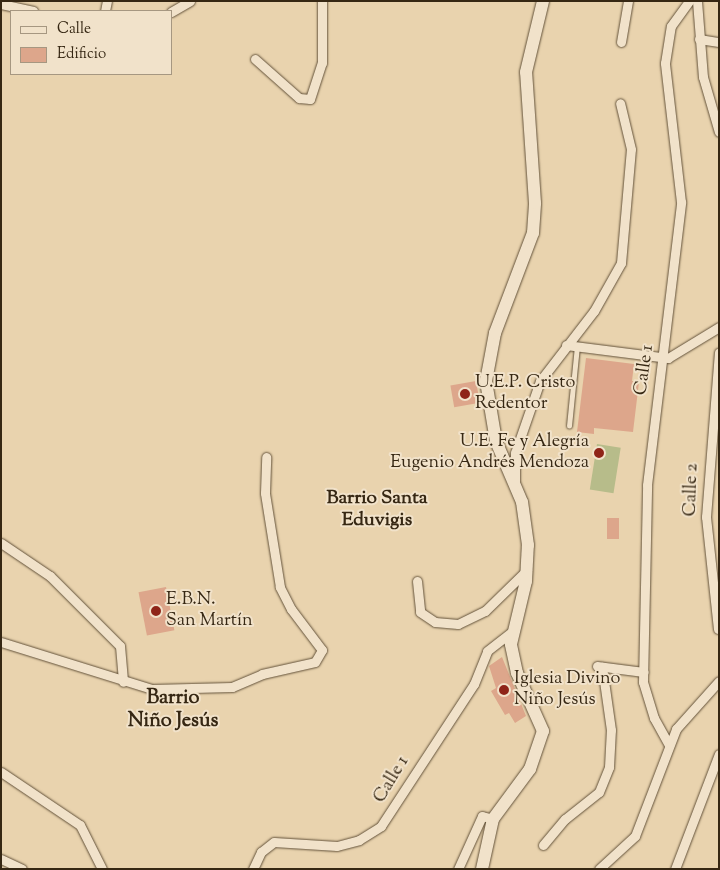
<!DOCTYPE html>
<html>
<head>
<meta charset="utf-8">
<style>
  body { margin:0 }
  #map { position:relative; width:720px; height:870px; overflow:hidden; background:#e9d3ae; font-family:"Sorts Mill Goudy",serif }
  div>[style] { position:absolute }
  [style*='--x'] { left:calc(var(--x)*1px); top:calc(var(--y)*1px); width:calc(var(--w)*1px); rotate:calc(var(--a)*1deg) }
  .green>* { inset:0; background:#b7bc8a; transform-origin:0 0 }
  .building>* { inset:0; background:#dda68b; transform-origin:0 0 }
  .roads { filter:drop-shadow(0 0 1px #63523a) drop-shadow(0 0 1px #63523a) }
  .lane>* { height:4.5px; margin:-2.25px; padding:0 2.25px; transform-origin:2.25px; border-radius:2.25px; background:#f1e2ca }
  .street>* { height:9px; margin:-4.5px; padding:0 4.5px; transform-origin:4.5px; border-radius:4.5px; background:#f1e2ca }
  .secondary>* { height:12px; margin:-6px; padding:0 6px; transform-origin:6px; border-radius:6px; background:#f1e2ca }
  .dots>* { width:14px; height:14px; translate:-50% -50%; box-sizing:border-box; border:2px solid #f1e2ca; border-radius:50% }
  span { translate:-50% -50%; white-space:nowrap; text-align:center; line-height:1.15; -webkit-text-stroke:4px #f1e2ca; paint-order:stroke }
  .street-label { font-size:18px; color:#362713 }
  .poi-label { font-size:18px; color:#362713 }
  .left { translate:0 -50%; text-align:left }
  .right { translate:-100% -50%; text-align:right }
  .neighbourhood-label { font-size:19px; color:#362713; font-weight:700 }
  .quarter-label { font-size:20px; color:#362713; font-weight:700 }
  .frame { position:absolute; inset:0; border:2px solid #362713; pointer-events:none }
  .legend { position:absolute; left:10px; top:10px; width:162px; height:65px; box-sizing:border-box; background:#f1e2ca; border:1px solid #a69781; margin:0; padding:6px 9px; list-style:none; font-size:15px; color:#362713 }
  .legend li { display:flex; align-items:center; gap:10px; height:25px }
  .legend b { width:25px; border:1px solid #a69781 }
</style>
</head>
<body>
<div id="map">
  <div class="green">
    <i style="left:597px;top:444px;width:24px;height:46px;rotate:9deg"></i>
  </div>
  <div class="building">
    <i style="clip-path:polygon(586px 358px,634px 364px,632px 381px,639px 382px,633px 432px,594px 428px,594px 434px,577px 432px)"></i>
    <i style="left:476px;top:381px;width:22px;height:26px;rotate:80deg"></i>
    <i style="left:607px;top:518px;width:12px;height:21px"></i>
    <i style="left:166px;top:587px;width:44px;height:28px;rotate:79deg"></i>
    <i style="clip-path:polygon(502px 657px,526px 716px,515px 723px,509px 713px,505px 715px,491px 691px,496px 688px,489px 666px)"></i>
  </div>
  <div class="roads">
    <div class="lane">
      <i style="--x:569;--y:426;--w:80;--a:-84.3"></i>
    </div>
    <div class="street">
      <i style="--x:697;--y:1;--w:76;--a:85.5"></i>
      <i style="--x:703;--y:77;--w:57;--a:73.8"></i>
      <i style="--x:1;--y:4;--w:33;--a:12"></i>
      <i style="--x:105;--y:11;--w:10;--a:-79"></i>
      <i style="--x:171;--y:12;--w:22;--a:-30"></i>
      <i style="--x:699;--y:39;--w:20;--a:9"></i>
      <i style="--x:621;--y:42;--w:42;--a:-80.3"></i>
      <i style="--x:255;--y:59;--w:59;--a:41.6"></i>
      <i style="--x:299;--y:98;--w:11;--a:5"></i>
      <i style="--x:310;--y:99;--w:38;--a:-72"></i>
      <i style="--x:322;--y:63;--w:62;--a:-90"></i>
      <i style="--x:566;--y:345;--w:103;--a:7.3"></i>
      <i style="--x:668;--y:358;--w:60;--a:-31.3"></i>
      <i style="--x:515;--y:481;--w:28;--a:-90"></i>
      <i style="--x:515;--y:453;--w:76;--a:-70.9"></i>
      <i style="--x:540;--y:381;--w:88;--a:-52.4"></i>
      <i style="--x:594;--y:311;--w:55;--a:-60.6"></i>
      <i style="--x:621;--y:263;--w:114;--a:-85"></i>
      <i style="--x:631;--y:149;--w:47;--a:-103.4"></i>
      <i style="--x:1;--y:543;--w:59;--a:34"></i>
      <i style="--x:50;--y:576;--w:99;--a:45"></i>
      <i style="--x:120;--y:646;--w:36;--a:85"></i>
      <i style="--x:417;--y:581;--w:31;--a:84"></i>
      <i style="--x:420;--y:612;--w:18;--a:34"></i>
      <i style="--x:435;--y:622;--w:23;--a:5"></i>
      <i style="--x:458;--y:624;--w:30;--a:-26"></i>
      <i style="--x:485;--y:611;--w:59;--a:-44.3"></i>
      <i style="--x:718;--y:629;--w:113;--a:-96.1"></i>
      <i style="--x:706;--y:517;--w:165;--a:-85.5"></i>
      <i style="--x:1;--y:642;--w:158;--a:17.3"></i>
      <i style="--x:152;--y:689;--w:80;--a:-1.4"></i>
      <i style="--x:232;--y:687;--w:33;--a:-23"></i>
      <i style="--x:262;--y:674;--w:54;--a:-12.8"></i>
      <i style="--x:315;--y:662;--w:14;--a:-60"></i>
      <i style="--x:322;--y:650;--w:51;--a:-127.1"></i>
      <i style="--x:291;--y:609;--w:25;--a:-117"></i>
      <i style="--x:280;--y:587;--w:95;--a:-99.1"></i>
      <i style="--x:265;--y:493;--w:36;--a:-88"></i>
      <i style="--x:597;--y:666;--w:47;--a:7.3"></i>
      <i style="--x:669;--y:745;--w:31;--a:-119"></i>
      <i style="--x:654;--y:718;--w:38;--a:-107"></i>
      <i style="--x:643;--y:682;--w:197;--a:-88.8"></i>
      <i style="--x:647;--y:485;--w:285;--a:-83.1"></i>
      <i style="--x:681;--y:202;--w:140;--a:-96.6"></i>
      <i style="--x:665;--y:63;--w:37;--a:-81"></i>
      <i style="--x:671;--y:26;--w:31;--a:-54"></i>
      <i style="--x:1;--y:772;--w:95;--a:33.9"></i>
      <i style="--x:80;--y:825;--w:49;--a:63.4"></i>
      <i style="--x:543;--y:845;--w:34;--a:-50"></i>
      <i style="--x:565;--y:819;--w:43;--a:-38.5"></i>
      <i style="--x:599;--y:792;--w:27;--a:-68"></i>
      <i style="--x:609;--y:767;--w:37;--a:-87"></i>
      <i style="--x:611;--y:730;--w:64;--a:-98.1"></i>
      <i style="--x:1;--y:859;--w:23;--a:25"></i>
      <i style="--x:253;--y:869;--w:19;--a:-65"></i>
      <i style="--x:261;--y:852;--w:16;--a:-38"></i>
      <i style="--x:274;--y:842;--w:63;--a:3.6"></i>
      <i style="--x:337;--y:846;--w:23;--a:-15"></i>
      <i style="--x:359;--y:840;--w:26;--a:-32"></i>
      <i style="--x:381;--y:826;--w:170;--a:-56.8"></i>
      <i style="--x:474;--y:684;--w:35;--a:-68"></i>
      <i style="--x:487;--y:651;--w:33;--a:-38"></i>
      <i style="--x:458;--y:869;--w:58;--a:-65.6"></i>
      <i style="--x:482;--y:816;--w:11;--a:15"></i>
      <i style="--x:599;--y:869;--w:49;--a:-42.5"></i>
      <i style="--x:635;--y:836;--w:115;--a:-69"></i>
      <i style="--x:676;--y:729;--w:64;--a:-48.1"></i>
      <i style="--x:675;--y:869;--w:123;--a:-69.1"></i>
    </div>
    <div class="secondary">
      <i style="--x:482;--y:869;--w:51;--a:-77.6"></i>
      <i style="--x:493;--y:819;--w:62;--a:-53.5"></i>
      <i style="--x:530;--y:769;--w:40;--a:-71.1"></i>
      <i style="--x:543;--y:731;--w:64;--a:-114.1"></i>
      <i style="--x:517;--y:673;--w:30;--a:-102"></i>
      <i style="--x:511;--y:644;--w:65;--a:-76.6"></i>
      <i style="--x:526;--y:581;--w:36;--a:-87"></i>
      <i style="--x:528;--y:545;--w:43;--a:-97.9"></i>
      <i style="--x:522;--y:502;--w:66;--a:-113.1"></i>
      <i style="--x:496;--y:441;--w:61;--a:-99.5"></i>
      <i style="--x:486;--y:381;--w:49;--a:-79.4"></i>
      <i style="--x:495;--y:333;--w:107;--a:-69.2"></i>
      <i style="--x:533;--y:233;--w:30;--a:-86"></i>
      <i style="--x:535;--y:203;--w:131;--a:-93.9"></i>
      <i style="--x:526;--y:72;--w:73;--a:-76.5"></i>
    </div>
  </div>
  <div class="dots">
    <i style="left:465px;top:394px;background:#8f2418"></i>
    <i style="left:599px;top:453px;background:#8f2418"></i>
    <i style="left:156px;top:611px;background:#8f2418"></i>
    <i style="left:504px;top:690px;background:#8f2418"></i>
  </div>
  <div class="street-label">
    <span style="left:645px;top:370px;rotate:-82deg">Calle 1</span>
    <span style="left:692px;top:490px;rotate:-88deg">Calle 2</span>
    <span style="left:392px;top:780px;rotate:-59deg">Calle 1</span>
  </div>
  <div class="poi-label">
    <span class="left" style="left:475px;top:394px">U.E.P. Cristo<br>Redentor</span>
    <span class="right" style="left:589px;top:453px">U.E. Fe y Alegría<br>Eugenio Andrés Mendoza</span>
    <span class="left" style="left:166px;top:611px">E.B.N.<br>San Martín</span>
    <span class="left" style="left:514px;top:690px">Iglesia Divino<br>Niño Jesús</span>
  </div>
  <div class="neighbourhood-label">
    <span style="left:377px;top:510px">Barrio Santa<br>Eduvigis</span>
  </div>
  <div class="quarter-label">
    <span style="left:173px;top:710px">Barrio<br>Niño Jesús</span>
  </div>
  <div class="frame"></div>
  <ul class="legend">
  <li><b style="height:6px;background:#f1e2ca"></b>Calle</li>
  <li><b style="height:14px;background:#dda68b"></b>Edificio</li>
  </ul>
</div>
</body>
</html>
